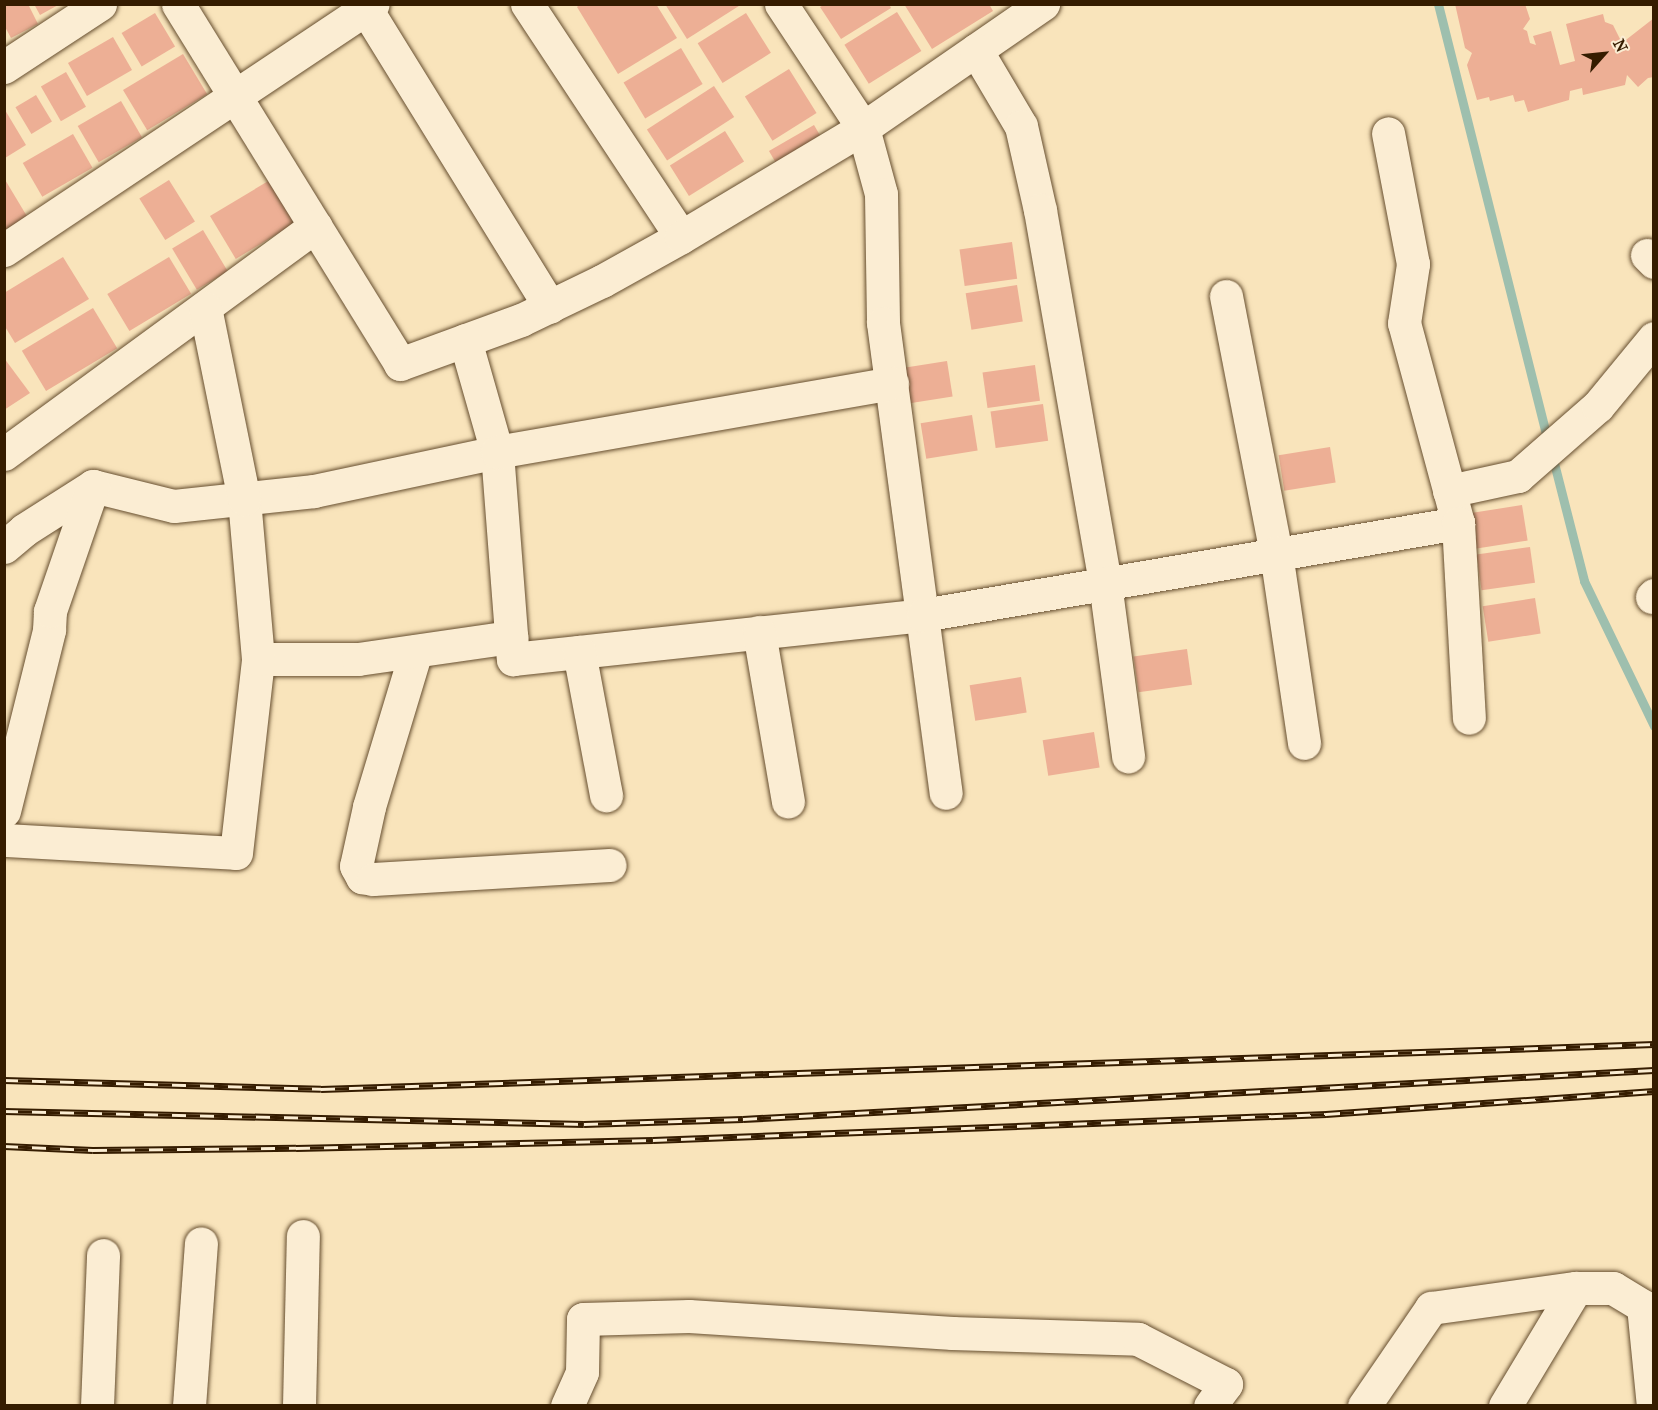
<!DOCTYPE html>
<html>
<head>
<meta charset="utf-8">
<style>
  body { margin:0 }
  #map { position:relative; width:1658px; height:1410px; overflow:hidden; background:#f9e4bb; font-family:"IM FELL French Canon",serif }
  div>[style] { position:absolute }
  [style*='--x'] { left:calc(var(--x)*1px); top:calc(var(--y)*1px); width:calc(var(--w)*1px); rotate:calc(var(--a)*1deg) }
  .stream>* { height:9px; margin:-4.5px; padding:0 4.5px; transform-origin:4.5px; border-radius:4.5px; background:#9ebfae }
  .building>* { inset:0; background:#edaf95; transform-origin:0 0 }
  .roads { filter:drop-shadow(0 0 2px #664e2f) drop-shadow(0 0 2px #664e2f) }
  .street>* { height:33px; margin:-16.5px; padding:0 16.5px; transform-origin:16.5px; border-radius:16.5px; background:#fbedd3 }
  .rail>* { height:7px; margin-top:-3.5px; transform-origin:0; background:repeating-linear-gradient(90deg,#fbedd3 0 14px,#351c00 0 28px); box-sizing:border-box; border-block:2px solid #351c00 }
  span { translate:-50% -50%; white-space:nowrap; text-align:center; line-height:1.15; -webkit-text-stroke:5px #fbedd3; paint-order:stroke }
  .frame { position:absolute; inset:0; border:6px solid #351c00; pointer-events:none }
  .north { position:absolute; left:1574px; top:24px; width:60px; height:60px; -webkit-text-stroke:4px #fbedd3; paint-order:stroke; rotate:63deg; font-size:16px; font-weight:700; line-height:24px; text-align:center; color:#351c00 }
  .north::after { content:''; display:block; margin:auto; width:21px; height:27px; background:#351c00; clip-path:polygon(50% 0,100% 100%,50% 72%,0 100%) }
</style>
</head>
<body>
<div id="map">
  <div class="stream">
    <i style="--x:1438;--y:4;--w:451;--a:75.9"></i>
    <i style="--x:1552;--y:455;--w:130;--a:75.7"></i>
    <i style="--x:1584;--y:581;--w:161;--a:64.2"></i>
  </div>
  <div class="building">
    <i style="clip-path:polygon(4px 4px,28px 4px,38px 24px,11px 38px,4px 25px)"></i>
    <i style="clip-path:polygon(34px 4px,60px 4px,40px 15px)"></i>
    <i style="clip-path:polygon(580px 4px,656px 4px,677px 38px,618px 74px,577px 7px)"></i>
    <i style="clip-path:polygon(665px 4px,742px 4px,687px 39px)"></i>
    <i style="clip-path:polygon(825px 4px,889px 4px,891px 8px,841px 39px,820px 7px)"></i>
    <i style="clip-path:polygon(904px 4px,989px 4px,993px 11px,932px 49px)"></i>
    <i style="clip-path:polygon(1455px 4px,1525px 4px,1530px 19px,1523px 29px,1527px 31px,1530px 43px,1536px 45px,1533px 36px,1551px 31px,1560px 65px,1575px 61px,1566px 24px,1603px 14px,1605px 22px,1613px 25px,1622px 43px,1654px 18px,1654px 77px,1648px 78px,1638px 87px,1627px 75px,1625px 85px,1583px 95px,1582px 88px,1570px 91px,1569px 100px,1528px 112px,1524px 100px,1515px 102px,1513px 95px,1490px 101px,1489px 97px,1477px 100px,1467px 65px,1472px 53px,1465px 48px)"></i>
    <i style="left:897px;top:12px;width:46px;height:62px;rotate:58deg"></i>
    <i style="left:155px;top:13px;width:39px;height:39px;rotate:59deg"></i>
    <i style="left:746px;top:13px;width:47px;height:57px;rotate:58deg"></i>
    <i style="left:113px;top:37px;width:38px;height:52px;rotate:60deg"></i>
    <i style="left:681px;top:48px;width:42px;height:67px;rotate:59deg"></i>
    <i style="left:183px;top:54px;width:47px;height:70px;rotate:59deg"></i>
    <i style="left:789px;top:69px;width:52px;height:52px;rotate:58deg"></i>
    <i style="left:66px;top:72px;width:40px;height:29px;rotate:60deg"></i>
    <i style="left:714px;top:86px;width:37px;height:80px;rotate:57deg"></i>
    <i style="left:36px;top:95px;width:31px;height:24px;rotate:59deg"></i>
    <i style="left:121px;top:101px;width:42px;height:50px;rotate:60deg"></i>
    <i style="clip-path:polygon(5px 110px,26px 145px,5px 158px)"></i>
    <i style="left:814px;top:125px;width:16px;height:52px;rotate:60deg"></i>
    <i style="left:725px;top:131px;width:36px;height:65px;rotate:58deg"></i>
    <i style="left:73px;top:134px;width:39px;height:58px;rotate:60deg"></i>
    <i style="clip-path:polygon(4px 178px,28px 218px,4px 233px)"></i>
    <i style="left:169px;top:180px;width:49px;height:35px;rotate:58deg"></i>
    <i style="left:270px;top:180px;width:50px;height:70px;rotate:59deg"></i>
    <i style="left:203px;top:230px;width:48px;height:36px;rotate:59deg"></i>
    <i style="left:1012px;top:242px;width:37px;height:53px;rotate:82deg"></i>
    <i style="clip-path:polygon(63px 257px,89px 299px,15px 343px,4px 325px,4px 293px)"></i>
    <i style="left:169px;top:257px;width:43px;height:72px;rotate:59deg"></i>
    <i style="left:1017px;top:285px;width:37px;height:52px;rotate:81deg"></i>
    <i style="left:93px;top:308px;width:47px;height:83px;rotate:59deg"></i>
    <i style="clip-path:polygon(4px 358px,30px 393px,4px 410px)"></i>
    <i style="left:947px;top:361px;width:36px;height:53px;rotate:81deg"></i>
    <i style="left:1035px;top:365px;width:36px;height:53px;rotate:82deg"></i>
    <i style="left:1043px;top:404px;width:37px;height:53px;rotate:82deg"></i>
    <i style="left:972px;top:415px;width:36px;height:52px;rotate:81deg"></i>
    <i style="left:1330px;top:447px;width:36px;height:52px;rotate:81deg"></i>
    <i style="left:1522px;top:505px;width:36px;height:53px;rotate:81deg"></i>
    <i style="left:1530px;top:547px;width:36px;height:54px;rotate:82deg"></i>
    <i style="left:1535px;top:598px;width:36px;height:53px;rotate:81deg"></i>
    <i style="left:1187px;top:649px;width:36px;height:54px;rotate:82deg"></i>
    <i style="left:1021px;top:677px;width:36px;height:52px;rotate:81deg"></i>
    <i style="left:1094px;top:732px;width:36px;height:52px;rotate:81deg"></i>
  </div>
  <div class="roads">
    <div class="street">
      <i style="--x:178;--y:4;--w:423;--a:58.3"></i>
      <i style="--x:400;--y:364;--w:129;--a:-20"></i>
      <i style="--x:521;--y:320;--w:90;--a:-25.7"></i>
      <i style="--x:602;--y:281;--w:90;--a:-29.1"></i>
      <i style="--x:527;--y:4;--w:279;--a:56.5"></i>
      <i style="--x:681;--y:237;--w:212;--a:-30.9"></i>
      <i style="--x:863;--y:128;--w:219;--a:-34.6"></i>
      <i style="--x:781;--y:4;--w:149;--a:56.5"></i>
      <i style="--x:863;--y:128;--w:68;--a:74.7"></i>
      <i style="--x:881;--y:194;--w:129;--a:89.1"></i>
      <i style="--x:883;--y:323;--w:474;--a:82.4"></i>
      <i style="--x:366;--y:9;--w:350;--a:58.3"></i>
      <i style="--x:976;--y:50;--w:88;--a:59.4"></i>
      <i style="--x:1021;--y:126;--w:86;--a:77.3"></i>
      <i style="--x:1040;--y:210;--w:379;--a:80.1"></i>
      <i style="--x:1105;--y:583;--w:175;--a:82.4"></i>
      <i style="--x:4;--y:67;--w:115;--a:-33.3"></i>
      <i style="--x:4;--y:250;--w:443;--a:-33.7"></i>
      <i style="--x:1647;--y:255;--w:10;--a:45"></i>
      <i style="--x:1226;--y:296;--w:262;--a:79"></i>
      <i style="--x:1276;--y:553;--w:192;--a:81.6"></i>
      <i style="--x:465;--y:340;--w:116;--a:74.1"></i>
      <i style="--x:497;--y:452;--w:208;--a:85.6"></i>
      <i style="--x:513;--y:659;--w:412;--a:-6.1"></i>
      <i style="--x:923;--y:615;--w:543;--a:-9.76"></i>
      <i style="--x:1458;--y:523;--w:207;--a:-105.1"></i>
      <i style="--x:1404;--y:323;--w:60;--a:-81.3"></i>
      <i style="--x:1413;--y:264;--w:133;--a:-100.8"></i>
      <i style="--x:4;--y:454;--w:386;--a:-36.2"></i>
      <i style="--x:1449;--y:491;--w:71;--a:-12.3"></i>
      <i style="--x:1518;--y:476;--w:106;--a:-41.2"></i>
      <i style="--x:1598;--y:406;--w:88;--a:-50.5"></i>
      <i style="--x:1458;--y:523;--w:195;--a:86.8"></i>
      <i style="--x:4;--y:547;--w:26;--a:-40"></i>
      <i style="--x:24;--y:530;--w:82;--a:-32.5"></i>
      <i style="--x:93;--y:486;--w:83;--a:13.9"></i>
      <i style="--x:174;--y:506;--w:141;--a:-6.1"></i>
      <i style="--x:314;--y:491;--w:187;--a:-12"></i>
      <i style="--x:497;--y:452;--w:401;--a:-9.9"></i>
      <i style="--x:1652;--y:597;--w:3;--a:-45"></i>
      <i style="--x:759;--y:632;--w:172;--a:80.3"></i>
      <i style="--x:416;--y:651;--w:163;--a:106.8"></i>
      <i style="--x:369;--y:807;--w:60;--a:102.4"></i>
      <i style="--x:356;--y:866;--w:13;--a:61"></i>
      <i style="--x:362;--y:877;--w:11;--a:10"></i>
      <i style="--x:373;--y:879;--w:237;--a:-3.4"></i>
      <i style="--x:579;--y:652;--w:146;--a:79.3"></i>
      <i style="--x:258;--y:659;--w:100;--a:0"></i>
      <i style="--x:358;--y:659;--w:155;--a:-8.2"></i>
      <i style="--x:4;--y:811;--w:187;--a:-76"></i>
      <i style="--x:49;--y:630;--w:19;--a:-87"></i>
      <i style="--x:50;--y:611;--w:132;--a:-71"></i>
      <i style="--x:4;--y:840;--w:232;--a:3.2"></i>
      <i style="--x:236;--y:853;--w:195;--a:-83.5"></i>
      <i style="--x:258;--y:659;--w:161;--a:-95"></i>
      <i style="--x:244;--y:499;--w:195;--a:-101.5"></i>
      <i style="--x:97;--y:1406;--w:151;--a:-87.7"></i>
      <i style="--x:189;--y:1406;--w:163;--a:-85.8"></i>
      <i style="--x:299;--y:1406;--w:170;--a:-88.7"></i>
      <i style="--x:567;--y:1406;--w:37;--a:-66"></i>
      <i style="--x:582;--y:1372;--w:53;--a:-88.9"></i>
      <i style="--x:583;--y:1319;--w:106;--a:-1.6"></i>
      <i style="--x:689;--y:1316;--w:264;--a:3.7"></i>
      <i style="--x:952;--y:1333;--w:186;--a:1.8"></i>
      <i style="--x:1138;--y:1339;--w:99;--a:27.1"></i>
      <i style="--x:1226;--y:1384;--w:27;--a:126"></i>
      <i style="--x:1364;--y:1406;--w:119;--a:-55.6"></i>
      <i style="--x:1431;--y:1308;--w:146;--a:-7.9"></i>
      <i style="--x:1505;--y:1406;--w:138;--a:-59"></i>
      <i style="--x:1576;--y:1288;--w:37;--a:0"></i>
      <i style="--x:1613;--y:1288;--w:35;--a:31"></i>
      <i style="--x:1643;--y:1306;--w:100;--a:84.3"></i>
    </div>
  </div>
  <div class="rail">
    <i style="--x:4;--y:1080;--w:317;--a:1.6"></i>
    <i style="--x:321;--y:1089;--w:1334;--a:-1.93"></i>
    <i style="--x:4;--y:1111;--w:580;--a:1.28"></i>
    <i style="--x:584;--y:1124;--w:159;--a:-1.8"></i>
    <i style="--x:743;--y:1119;--w:912;--a:-3.08"></i>
    <i style="--x:4;--y:1146;--w:89;--a:2.6"></i>
    <i style="--x:93;--y:1150;--w:203;--a:-0.6"></i>
    <i style="--x:296;--y:1148;--w:357;--a:-1.3"></i>
    <i style="--x:653;--y:1140;--w:674;--a:-2.21"></i>
    <i style="--x:1326;--y:1114;--w:329;--a:-4"></i>
  </div>
  <div class="frame"></div>
  <div class="north">N</div>
</div>
</body>
</html>
